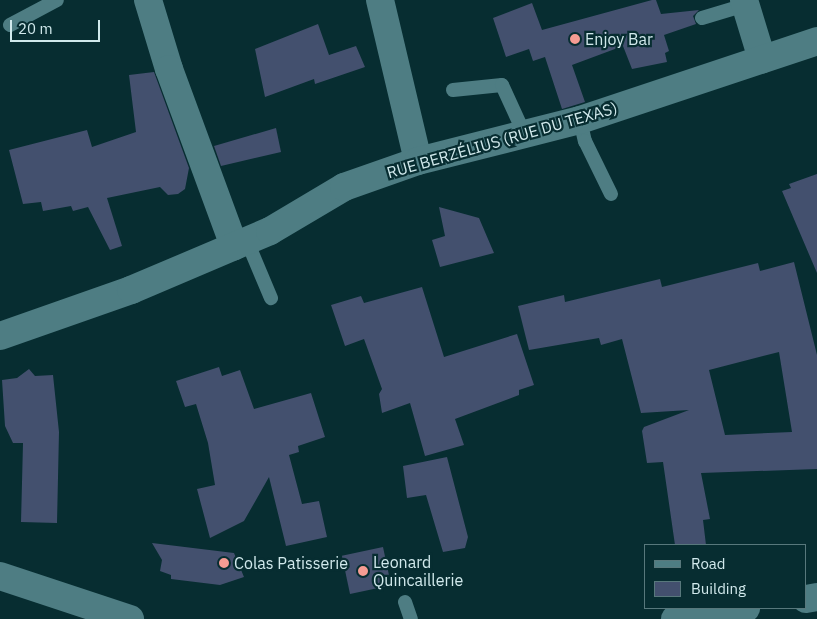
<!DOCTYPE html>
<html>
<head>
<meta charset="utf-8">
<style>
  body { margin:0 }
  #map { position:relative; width:817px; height:619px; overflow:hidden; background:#072d31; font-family:"IBM Plex Sans",sans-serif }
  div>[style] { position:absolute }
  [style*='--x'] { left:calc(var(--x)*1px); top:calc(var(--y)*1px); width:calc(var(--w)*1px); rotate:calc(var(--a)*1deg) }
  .building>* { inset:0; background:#43506e; transform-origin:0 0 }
  .service>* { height:14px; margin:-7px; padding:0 7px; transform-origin:7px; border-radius:7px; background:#4e7d83 }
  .minor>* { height:28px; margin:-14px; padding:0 14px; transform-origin:14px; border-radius:14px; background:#4e7d83 }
  .dots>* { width:14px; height:14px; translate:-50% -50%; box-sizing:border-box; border:2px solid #072d31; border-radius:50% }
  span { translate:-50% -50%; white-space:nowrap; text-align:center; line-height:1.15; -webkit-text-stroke:4.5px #072d31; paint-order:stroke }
  .poi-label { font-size:16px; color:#d1e9ec }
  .left { translate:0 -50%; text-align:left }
  .street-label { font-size:16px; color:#d1e9ec }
  .legend { position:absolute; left:644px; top:544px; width:162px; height:65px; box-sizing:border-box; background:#072d31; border:1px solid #58787c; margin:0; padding:6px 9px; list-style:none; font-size:15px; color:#d1e9ec }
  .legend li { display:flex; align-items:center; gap:10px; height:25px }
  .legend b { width:25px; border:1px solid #58787c }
  .scale { position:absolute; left:10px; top:20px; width:90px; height:22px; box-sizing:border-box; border:2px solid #d1e9ec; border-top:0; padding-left:6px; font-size:15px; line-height:18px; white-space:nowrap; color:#d1e9ec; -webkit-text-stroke:4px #072d31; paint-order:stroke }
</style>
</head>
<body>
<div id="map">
  <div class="building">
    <i style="clip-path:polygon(652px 0,656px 0,661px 14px,699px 10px,693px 16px,696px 24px,664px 35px,669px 51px,665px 53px,667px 62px,632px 69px,623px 46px,572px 65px,585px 102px,562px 109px,545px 57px,533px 61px,529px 49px,506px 57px,493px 18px,532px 3px,542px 30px)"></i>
    <i style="clip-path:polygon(318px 24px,329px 55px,356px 46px,365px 67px,315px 84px,314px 79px,265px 97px,255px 49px)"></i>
    <i style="clip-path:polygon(154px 72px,189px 168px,185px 189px,178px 194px,168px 195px,160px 187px,107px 198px,122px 246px,110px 250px,88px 207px,73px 211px,71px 206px,43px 211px,41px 202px,23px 204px,9px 150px,87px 130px,92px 147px,136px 132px,129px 75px)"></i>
    <i style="clip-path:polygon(276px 128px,281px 152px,221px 166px,214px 146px)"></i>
    <i style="clip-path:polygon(817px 174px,817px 273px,782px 191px,791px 188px,789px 184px)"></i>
    <i style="clip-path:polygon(439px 207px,479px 218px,494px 253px,440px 267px,432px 240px,445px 236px)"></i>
    <i style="clip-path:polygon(evenodd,794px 262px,817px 355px,817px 469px,701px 473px,710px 519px,703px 520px,706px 545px,675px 545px,663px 462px,647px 463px,642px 431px,644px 427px,689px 410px,641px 413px,622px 339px,601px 345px,599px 338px,529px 350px,518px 306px,564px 295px,565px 302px,660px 279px,662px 287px,758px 263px,760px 271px,794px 262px,779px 352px,792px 432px,725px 435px,709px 370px,779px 352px)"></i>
    <i style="clip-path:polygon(422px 287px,444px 357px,517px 334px,534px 385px,519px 390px,519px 395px,455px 419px,464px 445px,425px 456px,410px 403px,382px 413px,379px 394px,382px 389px,364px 339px,345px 346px,331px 305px,361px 296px,364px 303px)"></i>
    <i style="clip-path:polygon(219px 367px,222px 376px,240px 370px,254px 409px,311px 393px,325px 437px,298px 446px,299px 452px,289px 455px,302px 504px,319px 501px,327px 537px,286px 546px,269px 477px,244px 521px,210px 538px,197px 489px,215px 485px,208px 443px,196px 404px,185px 407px,176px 381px)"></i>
    <i style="clip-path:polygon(29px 369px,35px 376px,53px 375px,59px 432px,57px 523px,21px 522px,23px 443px,13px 443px,5px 426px,2px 380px,17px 378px)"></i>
    <i style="clip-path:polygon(447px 457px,468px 537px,465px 548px,443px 552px,426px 495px,407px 498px,403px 466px)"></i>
    <i style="clip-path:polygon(152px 543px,234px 553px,244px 577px,220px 585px,171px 579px,171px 575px,160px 571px,162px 560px)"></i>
    <i style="left:383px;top:547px;width:39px;height:42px;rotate:78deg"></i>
  </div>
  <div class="service">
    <i style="--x:702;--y:18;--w:45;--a:-16.8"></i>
    <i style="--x:10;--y:25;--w:53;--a:-28"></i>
    <i style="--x:453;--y:90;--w:49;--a:-5.8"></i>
    <i style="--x:502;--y:85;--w:53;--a:65.4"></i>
    <i style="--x:580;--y:120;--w:22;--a:77"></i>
    <i style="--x:585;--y:141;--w:59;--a:63.9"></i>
    <i style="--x:247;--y:241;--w:62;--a:67.2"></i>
    <i style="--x:405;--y:602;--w:18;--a:71"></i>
  </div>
  <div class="minor">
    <i style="--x:148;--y:0;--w:72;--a:73.1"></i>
    <i style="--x:169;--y:69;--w:189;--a:69.8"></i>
    <i style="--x:380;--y:0;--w:165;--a:76.7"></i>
    <i style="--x:744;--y:0;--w:62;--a:73"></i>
    <i style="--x:0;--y:336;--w:139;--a:-19.3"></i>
    <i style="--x:131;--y:290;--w:151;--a:-23"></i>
    <i style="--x:270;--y:231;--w:86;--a:-30.7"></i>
    <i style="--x:344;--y:187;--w:78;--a:-19.4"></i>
    <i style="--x:418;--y:161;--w:167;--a:-14.2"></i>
    <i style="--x:580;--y:120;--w:250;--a:-18.4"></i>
    <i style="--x:0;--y:576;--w:137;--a:18.3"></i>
    <i style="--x:806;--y:599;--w:11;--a:-10"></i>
    <i style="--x:675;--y:619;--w:72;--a:-8.8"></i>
  </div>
  <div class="dots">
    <i style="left:575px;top:39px;background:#f59c93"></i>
    <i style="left:224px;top:563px;background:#f59c93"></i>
    <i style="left:363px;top:571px;background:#f59c93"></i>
  </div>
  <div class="poi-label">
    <span class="left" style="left:585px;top:39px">Enjoy Bar</span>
    <span class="left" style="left:373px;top:571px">Leonard<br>Quincaillerie</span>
    <span class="left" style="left:234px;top:563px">Colas Patisserie</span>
  </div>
  <div class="street-label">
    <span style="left:502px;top:140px;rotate:-16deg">RUE BERZÉLIUS (RUE DU TEXAS)</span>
  </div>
  <ul class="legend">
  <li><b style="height:6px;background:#4e7d83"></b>Road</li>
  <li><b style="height:14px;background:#43506e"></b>Building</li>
  </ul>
  <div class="scale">20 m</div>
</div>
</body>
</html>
